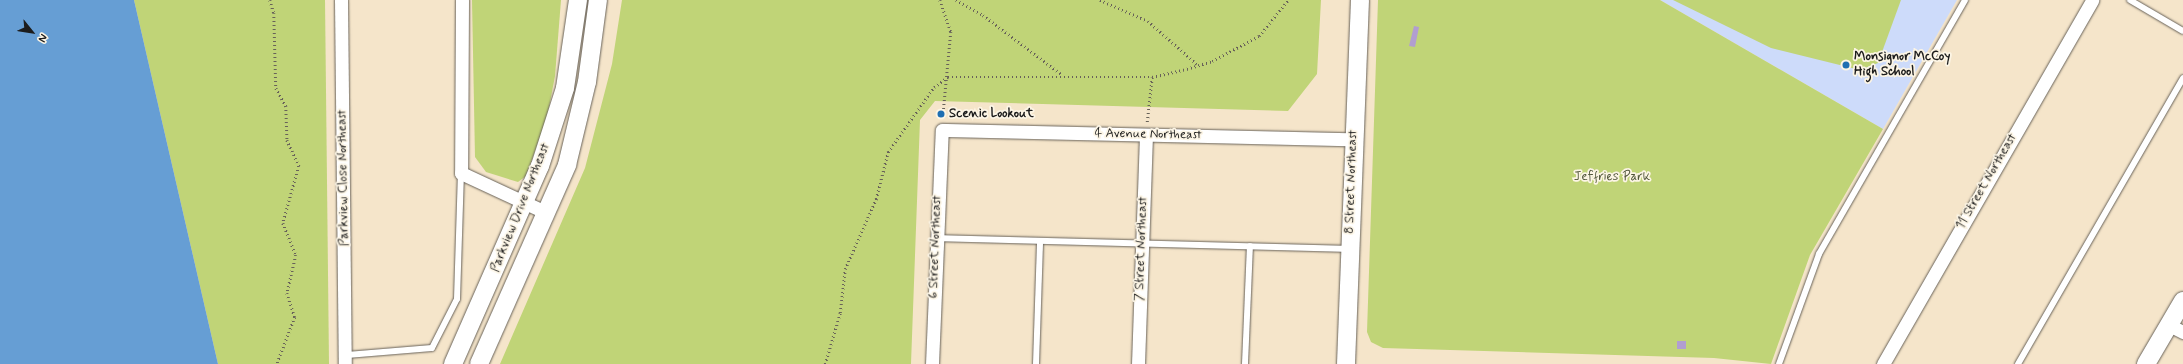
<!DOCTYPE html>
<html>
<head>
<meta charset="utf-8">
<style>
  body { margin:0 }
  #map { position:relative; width:2183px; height:364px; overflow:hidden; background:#f5e5ca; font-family:Mynerve,sans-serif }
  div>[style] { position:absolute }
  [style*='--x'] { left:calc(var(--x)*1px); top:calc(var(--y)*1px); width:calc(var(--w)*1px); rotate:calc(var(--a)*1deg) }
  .built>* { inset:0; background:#cddbfa }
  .green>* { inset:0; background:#c0d477 }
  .water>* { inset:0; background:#669ed4 }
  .building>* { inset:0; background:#b19ed0; transform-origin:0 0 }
  .path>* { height:2.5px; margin-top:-1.25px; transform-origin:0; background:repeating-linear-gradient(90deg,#686259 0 1px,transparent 0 4px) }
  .roads { filter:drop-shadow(0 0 1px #686259) drop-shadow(0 0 1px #686259) }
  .lane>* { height:6px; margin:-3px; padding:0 3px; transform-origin:3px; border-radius:3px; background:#fff }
  .street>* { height:13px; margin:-6.5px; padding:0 6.5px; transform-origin:6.5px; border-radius:6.5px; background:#fff }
  .secondary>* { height:18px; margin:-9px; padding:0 9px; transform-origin:9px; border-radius:9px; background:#fff }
  .dots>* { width:11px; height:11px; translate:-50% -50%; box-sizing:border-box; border:2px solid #fcf5e5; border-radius:50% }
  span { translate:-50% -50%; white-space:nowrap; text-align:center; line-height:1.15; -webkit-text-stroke:3.5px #fcf5e5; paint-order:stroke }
  .poi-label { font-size:13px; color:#1c1c1c; font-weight:700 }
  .left { translate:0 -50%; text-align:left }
  .street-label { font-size:13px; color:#1c1c1c }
  .park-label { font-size:13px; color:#4d5337 }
  .north { position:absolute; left:12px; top:12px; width:40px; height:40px; -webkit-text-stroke:3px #fcf5e5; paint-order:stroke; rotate:120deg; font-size:11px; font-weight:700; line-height:16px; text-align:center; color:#1c1c1c }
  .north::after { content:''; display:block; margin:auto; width:14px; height:18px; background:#1c1c1c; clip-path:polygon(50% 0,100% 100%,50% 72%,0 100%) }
</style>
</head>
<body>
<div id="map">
  <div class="built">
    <i style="clip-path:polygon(1660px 0,1957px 0,1883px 129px)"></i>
  </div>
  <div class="green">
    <i style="clip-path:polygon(134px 0,325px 0,329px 364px,218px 364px)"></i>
    <i style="clip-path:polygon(472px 0,561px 0,555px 76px,547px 118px,526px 176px,518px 182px,486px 172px,475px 157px)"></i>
    <i style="clip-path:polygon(622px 0,1321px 0,1317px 74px,1288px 111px,935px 101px,920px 120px,911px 364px,500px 364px,585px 168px,612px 64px)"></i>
    <i style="clip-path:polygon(1378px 0,1660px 0,1883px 129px,1810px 255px,1771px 364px,1714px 358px,1383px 348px,1371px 342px,1367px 332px)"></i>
    <i style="clip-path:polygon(1673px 0,1901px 0,1878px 63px,1860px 70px,1771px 48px)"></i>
  </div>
  <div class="water">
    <i style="clip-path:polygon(0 0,134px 0,218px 364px,0 364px)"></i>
  </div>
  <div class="building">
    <i style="clip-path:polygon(1414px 26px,1419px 27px,1415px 47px,1409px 46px)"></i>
    <i style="left:1686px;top:341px;width:8px;height:9px;rotate:90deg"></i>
  </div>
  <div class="path">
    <i style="--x:270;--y:0;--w:14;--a:73"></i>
    <i style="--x:274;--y:13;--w:75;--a:88.5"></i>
    <i style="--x:276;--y:88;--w:21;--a:61"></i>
    <i style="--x:286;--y:106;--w:34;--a:88"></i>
    <i style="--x:287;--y:140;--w:29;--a:65"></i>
    <i style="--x:299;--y:166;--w:59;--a:105.7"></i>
    <i style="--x:283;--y:223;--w:35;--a:68"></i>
    <i style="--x:296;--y:255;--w:39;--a:103"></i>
    <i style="--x:287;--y:293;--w:25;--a:72"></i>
    <i style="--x:295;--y:317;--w:50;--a:111"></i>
    <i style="--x:940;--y:0;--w:34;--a:71"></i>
    <i style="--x:951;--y:32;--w:85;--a:95.4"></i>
    <i style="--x:956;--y:0;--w:31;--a:29"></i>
    <i style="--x:983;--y:15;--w:98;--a:37.1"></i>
    <i style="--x:1100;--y:0;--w:52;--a:23.6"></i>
    <i style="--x:1148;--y:21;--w:65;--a:41.3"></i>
    <i style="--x:1147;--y:122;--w:45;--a:-83.7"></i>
    <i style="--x:825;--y:364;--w:53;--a:-73.6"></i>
    <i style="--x:840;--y:313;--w:44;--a:-83.5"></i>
    <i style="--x:845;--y:269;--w:77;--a:-66.1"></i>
    <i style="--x:876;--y:199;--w:49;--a:-75.7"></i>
    <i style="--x:888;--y:152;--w:80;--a:-54.7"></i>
    <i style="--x:934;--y:87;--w:17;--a:-36"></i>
    <i style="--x:948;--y:77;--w:204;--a:0"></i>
    <i style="--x:1152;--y:77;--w:32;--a:-13"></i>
    <i style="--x:1183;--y:70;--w:30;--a:-17"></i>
    <i style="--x:1212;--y:61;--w:53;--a:-28"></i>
    <i style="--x:1259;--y:36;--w:46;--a:-51.1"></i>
  </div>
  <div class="roads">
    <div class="lane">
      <i style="--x:2130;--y:0;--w:61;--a:30.3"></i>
      <i style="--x:936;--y:238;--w:413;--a:1.5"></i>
      <i style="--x:347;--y:355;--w:85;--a:-4.7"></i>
      <i style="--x:432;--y:348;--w:55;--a:-63"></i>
      <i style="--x:457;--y:299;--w:126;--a:-88.2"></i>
      <i style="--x:1036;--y:364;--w:123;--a:-88.1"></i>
      <i style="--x:1245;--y:364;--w:118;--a:-87.6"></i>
      <i style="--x:1779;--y:364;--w:117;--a:-70"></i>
      <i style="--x:1819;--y:254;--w:293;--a:-60.1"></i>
      <i style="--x:2018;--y:364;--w:330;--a:-60"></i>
    </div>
    <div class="street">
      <i style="--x:341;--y:0;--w:364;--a:89.4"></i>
      <i style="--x:462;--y:0;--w:173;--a:90.3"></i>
      <i style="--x:461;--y:173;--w:95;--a:24.9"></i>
      <i style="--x:2169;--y:325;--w:16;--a:27"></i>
      <i style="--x:932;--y:364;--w:234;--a:-87.6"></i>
      <i style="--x:942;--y:130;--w:411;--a:1.3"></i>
      <i style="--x:1138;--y:364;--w:229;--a:-88"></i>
      <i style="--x:1883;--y:364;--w:420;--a:-60.1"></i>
    </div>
    <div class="secondary">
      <i style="--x:453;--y:364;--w:216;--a:-66.3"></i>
      <i style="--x:540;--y:166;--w:82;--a:-72.2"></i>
      <i style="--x:565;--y:88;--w:89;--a:-81.6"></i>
      <i style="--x:479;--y:364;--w:218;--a:-66.1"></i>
      <i style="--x:567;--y:165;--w:85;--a:-76.5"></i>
      <i style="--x:587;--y:82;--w:83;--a:-82.4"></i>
      <i style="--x:1346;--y:364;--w:364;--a:-87.8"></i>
      <i style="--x:2146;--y:364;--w:73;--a:-59.6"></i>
    </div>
  </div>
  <div class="dots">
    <i style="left:1846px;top:65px;background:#1f6fb2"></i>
    <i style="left:941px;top:114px;background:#1f6fb2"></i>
  </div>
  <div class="poi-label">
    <span class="left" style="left:1854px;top:65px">Monsignor McCoy<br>High School</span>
    <span class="left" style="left:949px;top:114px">Scenic Lookout</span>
  </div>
  <div class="street-label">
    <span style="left:1148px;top:135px;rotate:1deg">4 Avenue Northeast</span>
    <span style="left:344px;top:178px;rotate:-91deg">Parkview Close Northeast</span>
    <span style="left:1352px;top:182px;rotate:-88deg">8 Street Northeast</span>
    <span style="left:1987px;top:182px;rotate:-60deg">11 Street Northeast</span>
    <span style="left:521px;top:208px;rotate:-68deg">Parkview Drive Northeast</span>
    <span style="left:936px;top:247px;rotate:-88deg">6 Street Northeast</span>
    <span style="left:1142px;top:249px;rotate:-88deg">7 Street Northeast</span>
  </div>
  <div class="park-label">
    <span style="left:1612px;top:177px">Jeffries Park</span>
  </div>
  <div class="north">N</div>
</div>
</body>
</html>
